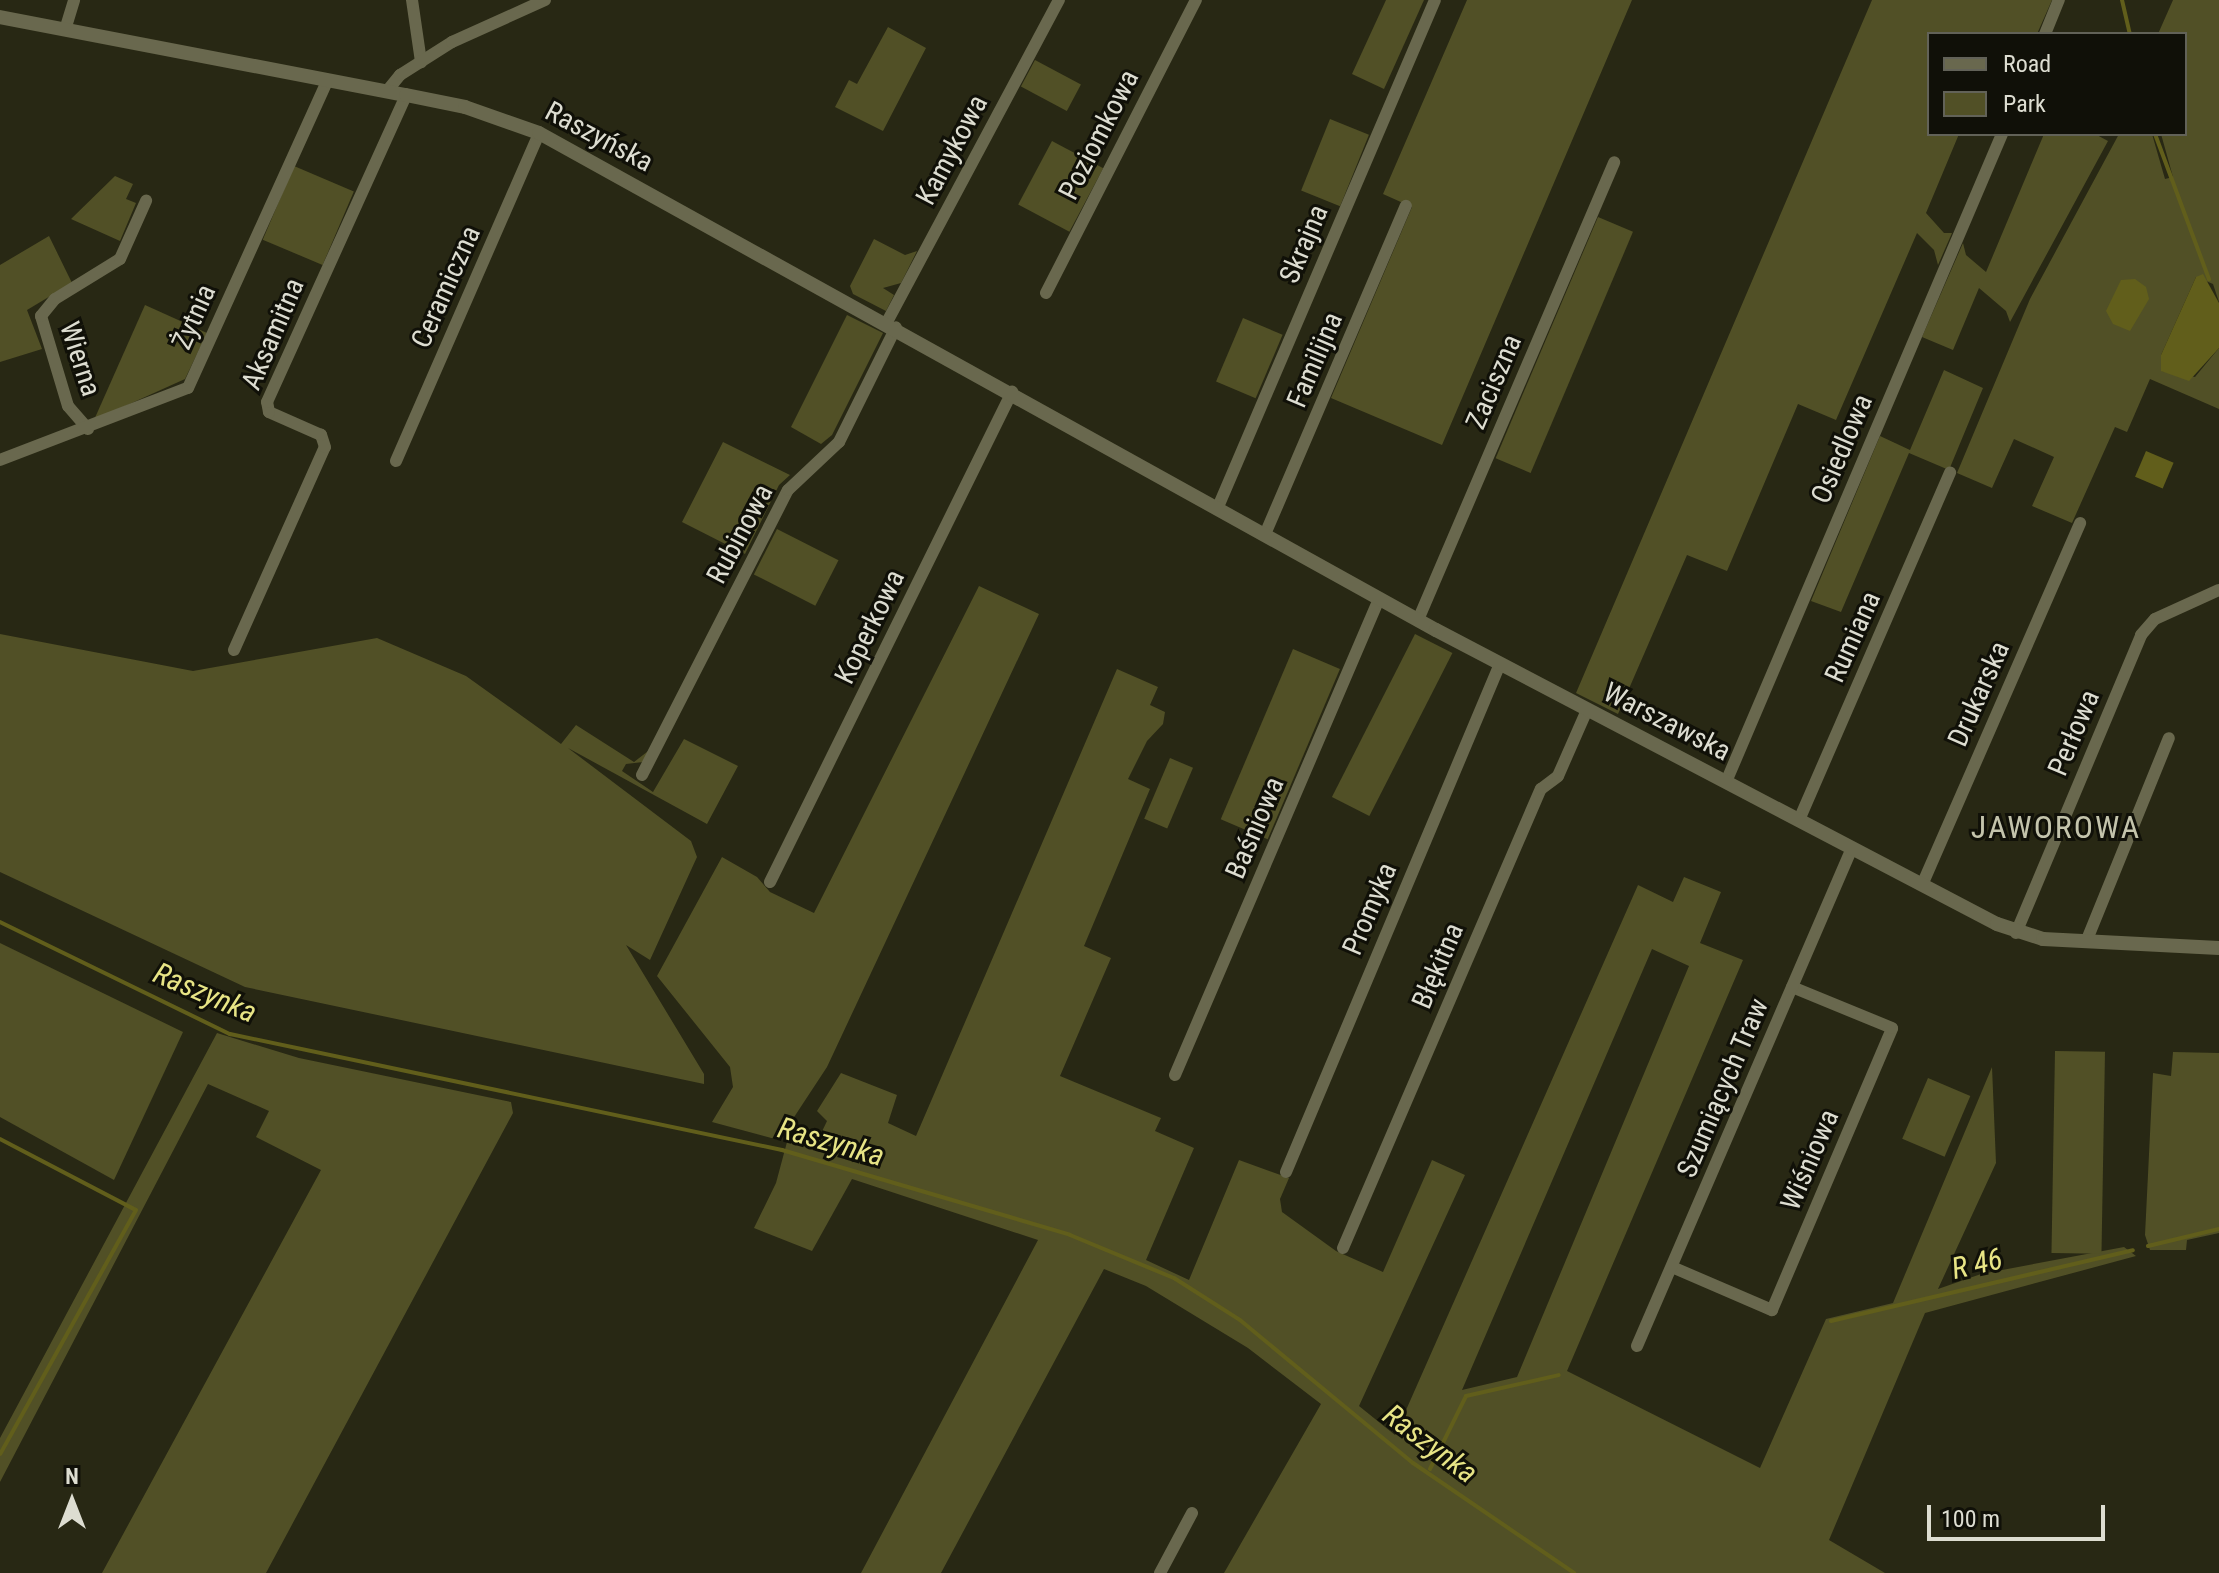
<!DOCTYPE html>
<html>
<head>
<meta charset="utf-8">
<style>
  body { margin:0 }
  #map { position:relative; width:2219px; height:1573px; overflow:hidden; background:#282814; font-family:"Roboto Condensed",sans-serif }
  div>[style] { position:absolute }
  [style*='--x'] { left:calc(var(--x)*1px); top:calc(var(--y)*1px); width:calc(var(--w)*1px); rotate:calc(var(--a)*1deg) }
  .green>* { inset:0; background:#515026; transform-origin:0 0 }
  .water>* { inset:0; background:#615e1b; transform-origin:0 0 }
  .stream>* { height:4px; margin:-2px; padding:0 2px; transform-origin:2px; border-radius:2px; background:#615e1b }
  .minor>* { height:12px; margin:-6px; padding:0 6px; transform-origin:6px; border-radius:6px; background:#69684e }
  .tertiary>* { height:14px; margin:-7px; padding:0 7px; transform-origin:7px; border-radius:7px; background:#69684e }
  span { translate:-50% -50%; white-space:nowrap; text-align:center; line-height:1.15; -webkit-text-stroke:6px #101008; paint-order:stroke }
  .street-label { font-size:28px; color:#ddddd1 }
  .water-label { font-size:30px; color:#e7e485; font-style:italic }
  .quarter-label { font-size:32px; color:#c4c4ac; letter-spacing:2px }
  .legend { position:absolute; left:1927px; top:32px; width:260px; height:104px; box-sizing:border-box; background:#101008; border:2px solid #626258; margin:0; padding:10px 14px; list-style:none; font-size:24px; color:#ddddd1 }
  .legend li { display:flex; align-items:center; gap:16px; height:40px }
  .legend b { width:40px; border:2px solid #626258 }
  .north { position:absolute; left:32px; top:1461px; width:80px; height:80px; -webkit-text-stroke:6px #101008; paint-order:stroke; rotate:0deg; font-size:22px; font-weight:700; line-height:32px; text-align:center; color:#ddddd1 }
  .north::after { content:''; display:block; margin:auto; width:28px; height:36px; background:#ddddd1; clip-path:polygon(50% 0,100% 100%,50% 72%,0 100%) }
  .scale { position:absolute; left:1927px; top:1505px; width:178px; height:36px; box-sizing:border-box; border:4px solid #ddddd1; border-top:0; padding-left:10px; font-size:24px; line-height:28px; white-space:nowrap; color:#ddddd1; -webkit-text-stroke:6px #101008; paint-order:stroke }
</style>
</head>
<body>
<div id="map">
  <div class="green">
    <i style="clip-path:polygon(1386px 0,1424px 0,1384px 89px,1352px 74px)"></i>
    <i style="clip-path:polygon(1467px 0,1632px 0,1442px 445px,1331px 398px,1412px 207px,1383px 194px)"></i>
    <i style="clip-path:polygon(1872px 0,2052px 0,2037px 34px,1929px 34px,1929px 134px,1959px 134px,1926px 213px,1944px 233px,1952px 233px,1938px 265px,1934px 250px,1917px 233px,1836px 420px,1798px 404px,1727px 571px,1687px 555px,1618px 714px,1576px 693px)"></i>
    <i style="clip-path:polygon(2173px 0,2219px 0,2219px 302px,2213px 284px,2196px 277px,2161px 355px,2162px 371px,2195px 377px,2219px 348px,2219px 409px,2150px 379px,2127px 432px,2115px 427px,2072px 523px,2032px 506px,2054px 457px,2014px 439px,1992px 488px,1957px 473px,2030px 299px,2119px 134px,2152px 134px,2165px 179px,2173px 177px,2161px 134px,2185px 134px,2185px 34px,2158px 34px)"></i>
    <i style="clip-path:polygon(888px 27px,926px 48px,883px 131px,835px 107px,849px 80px,857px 84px)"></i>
    <i style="left:1035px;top:60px;width:52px;height:30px;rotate:28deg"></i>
    <i style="left:1330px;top:119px;width:42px;height:77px;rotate:22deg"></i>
    <i style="clip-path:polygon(2044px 134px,2095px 134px,2108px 141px,2010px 322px,2006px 311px,1979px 288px,1953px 350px,1922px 337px,1963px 243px,1966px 255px,1986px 272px)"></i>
    <i style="left:1052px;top:141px;width:58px;height:72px;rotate:28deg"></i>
    <i style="left:294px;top:166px;width:65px;height:80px;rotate:23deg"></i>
    <i style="clip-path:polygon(115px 176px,133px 184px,126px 199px,136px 203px,120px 241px,71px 219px)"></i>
    <i style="left:1598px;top:217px;width:38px;height:262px;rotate:23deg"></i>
    <i style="clip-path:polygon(49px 236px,72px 283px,27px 310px,42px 349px,0 362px,0 265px)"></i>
    <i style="clip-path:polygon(874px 239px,905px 255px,917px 251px,901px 283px,883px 288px,894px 295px,886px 311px,853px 294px,850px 286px)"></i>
    <i style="clip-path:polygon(145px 305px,207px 333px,185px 379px,94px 420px)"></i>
    <i style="clip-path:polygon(847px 315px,883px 333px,832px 435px,821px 444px,791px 427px)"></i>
    <i style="left:1243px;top:318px;width:43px;height:69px;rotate:23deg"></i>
    <i style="clip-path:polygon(1944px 370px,1983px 388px,1949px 470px,1909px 453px,1841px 612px,1811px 601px,1880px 436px,1910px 450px)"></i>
    <i style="clip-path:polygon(723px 442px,790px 475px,779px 485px,745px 554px,682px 522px)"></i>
    <i style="left:777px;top:529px;width:69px;height:51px;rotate:27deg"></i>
    <i style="clip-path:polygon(979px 586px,1039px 614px,827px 1067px,779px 1140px,712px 1122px,733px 1087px,730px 1067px,657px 976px,722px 857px,757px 877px,770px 892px,814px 913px)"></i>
    <i style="clip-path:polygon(0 634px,193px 671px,377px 638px,466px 676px,561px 744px,576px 725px,634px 762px,652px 748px,643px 762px,626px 764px,622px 771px,653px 792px,684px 739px,738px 766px,707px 824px,568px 748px,691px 841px,697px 857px,650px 960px,626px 945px,704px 1074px,704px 1084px,245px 987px,0 872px)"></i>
    <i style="left:1415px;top:634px;width:42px;height:183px;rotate:27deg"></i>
    <i style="left:1293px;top:649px;width:51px;height:185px;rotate:23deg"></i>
    <i style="clip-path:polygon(evenodd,1117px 669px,1158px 687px,1150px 705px,1165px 712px,1163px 724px,1147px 741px,1128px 779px,1150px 789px,1084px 946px,1111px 958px,1060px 1076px,1161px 1118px,1155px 1131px,1194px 1148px,1146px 1260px,1189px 1280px,1239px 1160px,1289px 1178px,1280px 1199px,1282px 1212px,1336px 1251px,1383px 1272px,1432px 1160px,1465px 1175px,1359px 1406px,1395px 1435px,1638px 885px,1673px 902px,1684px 877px,1721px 892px,1700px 943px,1743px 960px,1567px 1371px,1760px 1468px,1826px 1319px,1893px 1303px,1992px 1067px,1996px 1163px,1938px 1289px,1981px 1274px,2124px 1247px,2136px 1256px,1925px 1313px,1829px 1540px,1885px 1573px,1224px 1573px,1321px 1404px,1248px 1348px,1146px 1286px,1104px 1269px,941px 1573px,861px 1573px,1038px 1240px,852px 1179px,812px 1251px,754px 1228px,776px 1183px,787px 1142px,815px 1146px,827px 1121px,817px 1111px,841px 1073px,897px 1095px,888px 1123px,916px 1136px,1117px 669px,1652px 949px,1689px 966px,1517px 1377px,1462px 1390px,1652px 949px)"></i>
    <i style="left:1170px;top:758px;width:25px;height:66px;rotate:23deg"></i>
    <i style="clip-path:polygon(0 943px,183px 1032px,114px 1180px,0 1117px)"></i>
    <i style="clip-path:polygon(217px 1033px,299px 1058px,511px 1102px,513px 1113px,266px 1573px,102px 1573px,321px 1170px,256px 1137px,269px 1111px,208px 1084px,0 1482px,0 1438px)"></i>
    <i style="left:2055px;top:1051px;width:50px;height:202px;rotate:1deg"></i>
    <i style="clip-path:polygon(2173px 1052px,2219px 1053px,2219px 1233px,2187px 1240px,2186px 1250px,2150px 1250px,2145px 1235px,2153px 1073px,2171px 1076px)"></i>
    <i style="left:1928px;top:1078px;width:46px;height:66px;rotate:23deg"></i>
  </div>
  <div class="water">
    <i style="clip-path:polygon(2203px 274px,2219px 303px,2219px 348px,2189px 381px,2161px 371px,2161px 355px,2196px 277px)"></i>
    <i style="clip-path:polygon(2135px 279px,2146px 287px,2149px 299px,2130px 331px,2113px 324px,2106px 311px,2121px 280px)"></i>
    <i style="left:2146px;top:451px;width:30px;height:28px;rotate:23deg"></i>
  </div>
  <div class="stream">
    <i style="--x:2122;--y:0;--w:35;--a:77"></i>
    <i style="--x:2155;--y:134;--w:155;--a:69.6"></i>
    <i style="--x:0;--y:922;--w:256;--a:26"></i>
    <i style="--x:230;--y:1034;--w:564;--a:11.87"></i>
    <i style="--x:782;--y:1150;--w:300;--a:16.4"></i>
    <i style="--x:1070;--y:1235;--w:113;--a:22.5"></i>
    <i style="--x:1174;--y:1278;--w:78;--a:32.5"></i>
    <i style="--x:1240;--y:1320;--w:224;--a:39.6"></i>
    <i style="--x:1413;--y:1463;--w:195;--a:34.3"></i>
    <i style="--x:0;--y:1139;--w:153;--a:27.6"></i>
    <i style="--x:136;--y:1210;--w:279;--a:119.1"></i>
    <i style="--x:2148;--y:1246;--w:73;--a:-13.5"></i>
    <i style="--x:1831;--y:1321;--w:310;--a:-13.2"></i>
    <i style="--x:1430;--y:1469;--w:81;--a:-63.7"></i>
    <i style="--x:1466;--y:1396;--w:95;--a:-12.7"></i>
  </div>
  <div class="minor">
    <i style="--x:412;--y:0;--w:63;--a:81.7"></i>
    <i style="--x:65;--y:30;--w:31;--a:-73"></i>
    <i style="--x:2045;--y:34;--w:37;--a:-68"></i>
    <i style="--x:387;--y:91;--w:21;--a:-51"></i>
    <i style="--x:400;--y:75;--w:62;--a:-32.4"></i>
    <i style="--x:452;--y:42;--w:102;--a:-24.3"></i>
    <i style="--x:1046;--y:293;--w:329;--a:-62.9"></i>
    <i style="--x:887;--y:322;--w:365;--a:-61.9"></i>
    <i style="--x:88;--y:429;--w:30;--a:-131"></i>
    <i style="--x:68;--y:406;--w:94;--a:-106.7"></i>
    <i style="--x:41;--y:316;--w:22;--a:-51"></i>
    <i style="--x:55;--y:299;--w:76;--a:-31.6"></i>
    <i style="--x:120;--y:259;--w:64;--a:-65.9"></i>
    <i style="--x:0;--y:460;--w:201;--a:-21"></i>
    <i style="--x:188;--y:388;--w:337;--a:-65.6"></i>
    <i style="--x:396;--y:461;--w:358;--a:-66.4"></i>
    <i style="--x:1218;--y:507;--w:551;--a:-66.83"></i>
    <i style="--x:1266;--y:532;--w:355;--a:-66.8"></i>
    <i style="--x:1418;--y:620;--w:498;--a:-66.8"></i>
    <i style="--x:234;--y:650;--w:222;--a:-65.9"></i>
    <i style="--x:325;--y:447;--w:13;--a:-108"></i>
    <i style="--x:321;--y:435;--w:57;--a:-156.1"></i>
    <i style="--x:269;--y:412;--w:10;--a:-101"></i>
    <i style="--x:267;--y:402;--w:337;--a:-65.6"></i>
    <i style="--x:642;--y:775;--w:320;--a:-62.9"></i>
    <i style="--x:788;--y:490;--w:70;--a:-43.3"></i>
    <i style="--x:839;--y:442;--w:128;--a:-63.6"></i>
    <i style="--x:1726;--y:782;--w:704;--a:-66.93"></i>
    <i style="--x:1799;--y:820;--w:379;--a:-66.5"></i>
    <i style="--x:770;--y:882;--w:547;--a:-63.72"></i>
    <i style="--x:1922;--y:885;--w:395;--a:-66.4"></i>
    <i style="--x:2016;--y:933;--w:323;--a:-67.2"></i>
    <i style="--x:2141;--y:635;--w:21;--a:-49"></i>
    <i style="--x:2155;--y:619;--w:70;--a:-24.4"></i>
    <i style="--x:2086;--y:942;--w:220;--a:-67.9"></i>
    <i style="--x:1175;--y:1075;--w:518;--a:-66.8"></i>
    <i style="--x:1286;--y:1172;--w:551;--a:-67.16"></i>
    <i style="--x:1343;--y:1248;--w:500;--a:-66.7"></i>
    <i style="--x:1541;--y:789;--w:21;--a:-37"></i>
    <i style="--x:1558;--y:776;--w:72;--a:-66.3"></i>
    <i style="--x:1672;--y:1267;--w:109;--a:23.3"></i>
    <i style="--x:1772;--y:1310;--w:306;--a:-66.9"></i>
    <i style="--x:1892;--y:1028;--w:108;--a:-157.7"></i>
    <i style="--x:1637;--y:1346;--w:542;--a:-66.65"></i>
    <i style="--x:1160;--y:1573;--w:68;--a:-61.9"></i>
  </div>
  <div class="tertiary">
    <i style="--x:0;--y:17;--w:413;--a:10.9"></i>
    <i style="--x:406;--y:95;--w:60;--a:11.5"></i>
    <i style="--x:465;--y:107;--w:78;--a:19.4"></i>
    <i style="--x:539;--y:133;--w:1025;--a:28.99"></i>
    <i style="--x:1436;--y:630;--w:633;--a:27.66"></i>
    <i style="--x:1997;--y:924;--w:48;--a:18.1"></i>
    <i style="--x:2043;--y:939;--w:176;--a:2.9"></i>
  </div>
  <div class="street-label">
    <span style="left:1099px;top:135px;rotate:-63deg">Poziomkowa</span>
    <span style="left:599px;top:137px;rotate:28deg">Raszyńska</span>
    <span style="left:952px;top:150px;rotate:-62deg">Kamykowa</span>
    <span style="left:1304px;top:244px;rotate:-67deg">Skrajna</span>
    <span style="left:446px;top:287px;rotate:-66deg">Ceramiczna</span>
    <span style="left:194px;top:317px;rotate:-66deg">Żytnia</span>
    <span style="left:273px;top:334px;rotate:-67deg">Aksamitna</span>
    <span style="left:80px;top:359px;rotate:72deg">Wierna</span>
    <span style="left:1315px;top:360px;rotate:-67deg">Familijna</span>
    <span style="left:1494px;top:382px;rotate:-67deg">Zaciszna</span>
    <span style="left:1842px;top:449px;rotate:-67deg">Osiedlowa</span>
    <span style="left:740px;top:534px;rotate:-62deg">Rubinowa</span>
    <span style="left:870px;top:627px;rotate:-64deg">Koperkowa</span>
    <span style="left:1853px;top:637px;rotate:-66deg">Rumiana</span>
    <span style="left:1979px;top:694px;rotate:-66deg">Drukarska</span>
    <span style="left:1667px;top:722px;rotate:27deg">Warszawska</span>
    <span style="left:2074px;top:733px;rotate:-67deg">Perłowa</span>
    <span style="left:1255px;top:828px;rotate:-67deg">Baśniowa</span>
    <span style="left:1370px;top:909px;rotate:-67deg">Promyka</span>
    <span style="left:1438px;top:966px;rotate:-67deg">Błękitna</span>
    <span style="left:1723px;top:1088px;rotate:-67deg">Szumiących Traw</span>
    <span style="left:1810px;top:1160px;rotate:-67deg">Wiśniowa</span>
  </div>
  <div class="water-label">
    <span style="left:205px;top:993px;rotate:23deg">Raszynka</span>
    <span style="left:831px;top:1142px;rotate:16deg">Raszynka</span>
    <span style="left:1977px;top:1264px;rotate:-13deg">R 46</span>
    <span style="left:1430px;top:1444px;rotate:37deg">Raszynka</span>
  </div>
  <div class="quarter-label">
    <span style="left:2056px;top:827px">JAWOROWA</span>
  </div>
  <ul class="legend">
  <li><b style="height:10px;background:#69684e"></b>Road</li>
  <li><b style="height:22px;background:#515026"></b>Park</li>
  </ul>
  <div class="north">N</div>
  <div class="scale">100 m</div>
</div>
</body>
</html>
